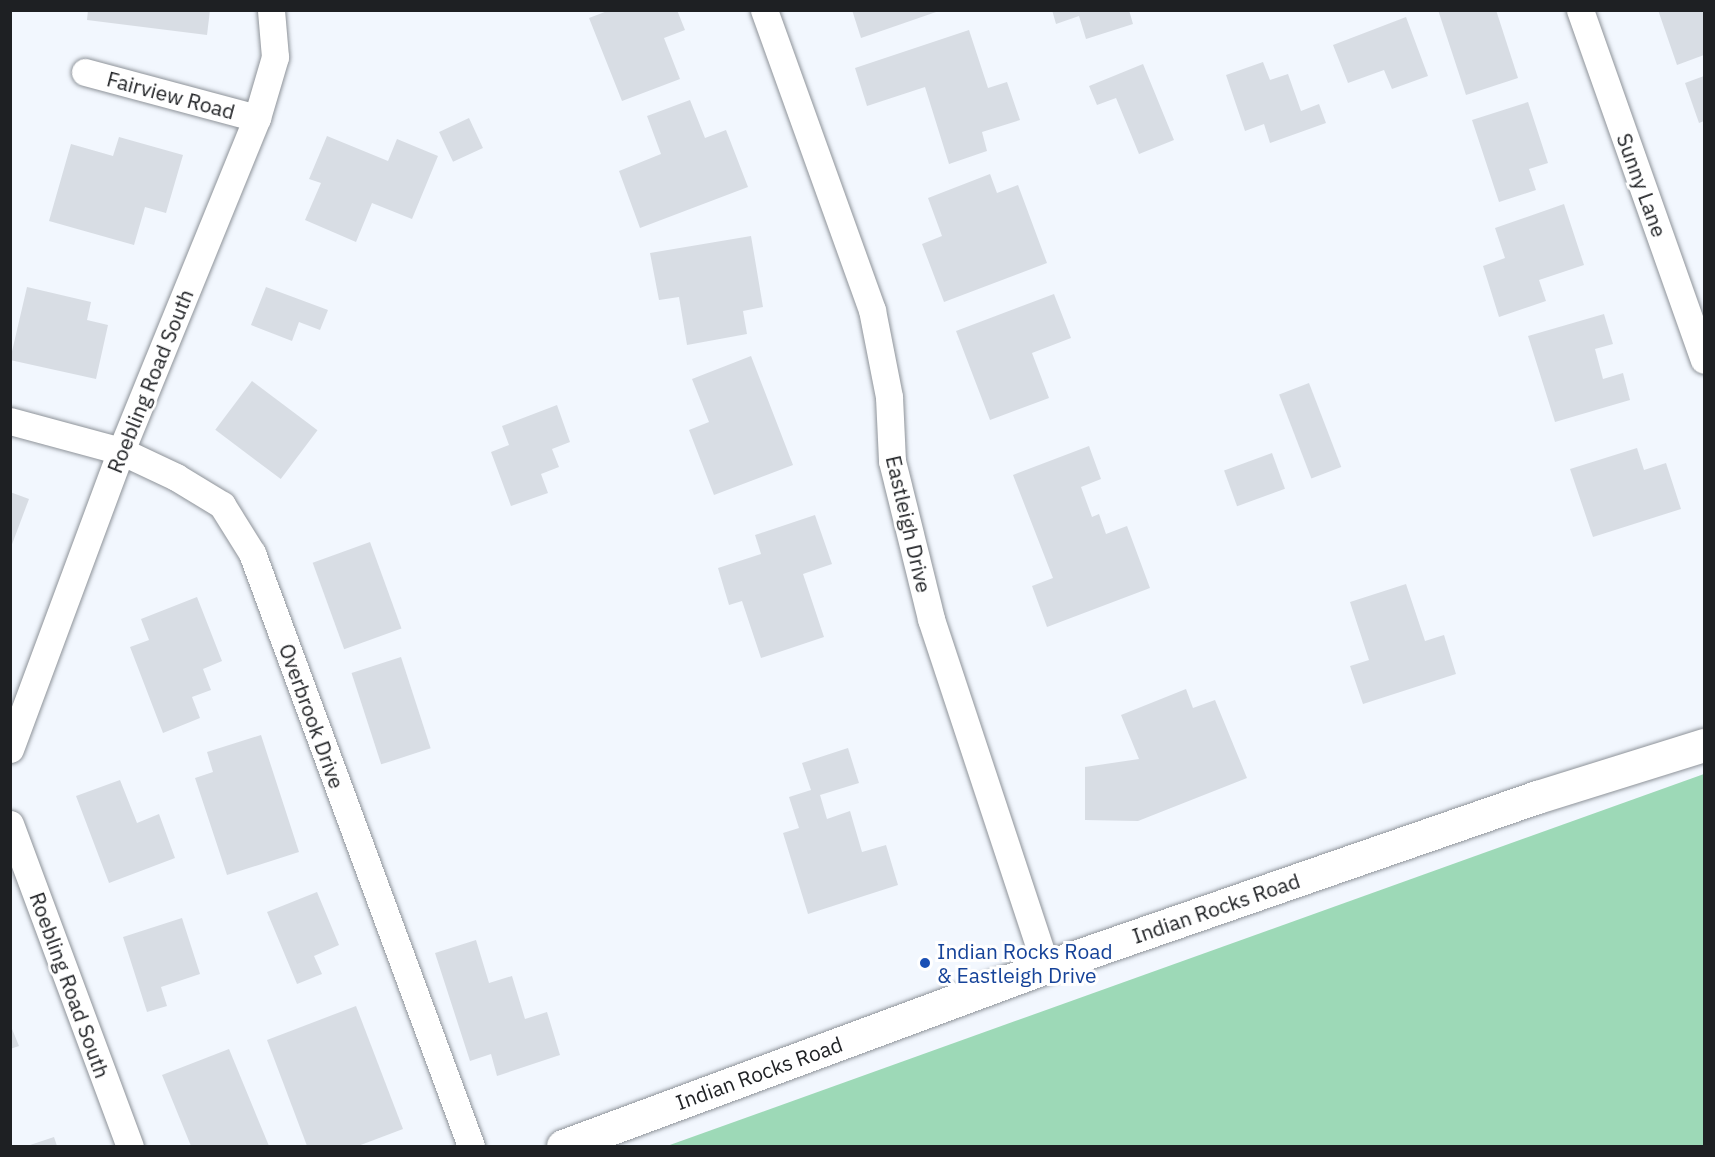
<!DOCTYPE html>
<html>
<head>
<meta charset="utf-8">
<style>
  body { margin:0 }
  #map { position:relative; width:1715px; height:1157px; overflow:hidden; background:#f2f7fe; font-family:"IBM Plex Sans",sans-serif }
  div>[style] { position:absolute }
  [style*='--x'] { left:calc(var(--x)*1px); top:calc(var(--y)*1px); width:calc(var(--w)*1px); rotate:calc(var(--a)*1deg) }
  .green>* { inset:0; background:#9dd9b7 }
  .building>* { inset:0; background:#d8dde4; transform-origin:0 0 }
  .roads { filter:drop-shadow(0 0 2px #8e9399) drop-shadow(0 0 2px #8e9399) }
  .minor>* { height:27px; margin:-13.5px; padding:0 13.5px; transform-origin:13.5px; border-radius:13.5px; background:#fff }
  .tertiary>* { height:33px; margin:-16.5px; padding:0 16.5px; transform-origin:16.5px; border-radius:16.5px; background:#fff }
  .dots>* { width:16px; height:16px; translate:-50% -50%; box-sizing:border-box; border:3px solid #fff; border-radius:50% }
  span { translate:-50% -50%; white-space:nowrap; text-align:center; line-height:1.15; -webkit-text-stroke:6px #fff; paint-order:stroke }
  .street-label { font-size:21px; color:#1e2023 }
  .transit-label { font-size:21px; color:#164399 }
  .left { translate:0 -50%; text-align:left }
  .frame { position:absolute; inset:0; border:12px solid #1e2023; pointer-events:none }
</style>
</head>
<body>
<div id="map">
  <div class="green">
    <i style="clip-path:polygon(1704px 774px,1704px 1146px,667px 1146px)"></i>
  </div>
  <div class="building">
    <i style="clip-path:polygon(88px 10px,210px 10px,207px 35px,87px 20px)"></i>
    <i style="clip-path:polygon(610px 10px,677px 10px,685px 30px,664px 38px,680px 79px,622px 101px,589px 18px)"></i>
    <i style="clip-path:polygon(852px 10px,939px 10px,939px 11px,861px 38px)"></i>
    <i style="clip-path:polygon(1052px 10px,1129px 10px,1133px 24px,1086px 39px,1079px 16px,1056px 24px)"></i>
    <i style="clip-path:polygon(1438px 10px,1496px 10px,1518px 78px,1466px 95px)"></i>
    <i style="clip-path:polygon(1658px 10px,1704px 10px,1704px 55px,1677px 65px)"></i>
    <i style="clip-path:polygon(1406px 17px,1428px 76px,1392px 89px,1384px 70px,1348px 83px,1333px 45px)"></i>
    <i style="clip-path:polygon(969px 30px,988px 88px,1007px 82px,1020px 120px,982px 132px,987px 151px,949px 164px,925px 87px,867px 106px,855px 68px)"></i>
    <i style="clip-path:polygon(1263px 62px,1270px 80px,1288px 74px,1301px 111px,1319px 104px,1326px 123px,1270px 143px,1264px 124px,1245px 131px,1226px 75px)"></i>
    <i style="clip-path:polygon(1143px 64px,1174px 140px,1139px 154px,1116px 98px,1097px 105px,1089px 86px)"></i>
    <i style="clip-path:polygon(1704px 76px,1704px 121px,1699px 123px,1685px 83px)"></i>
    <i style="clip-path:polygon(690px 100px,705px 138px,726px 130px,748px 187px,640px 228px,619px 171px,661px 154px,647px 116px)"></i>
    <i style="clip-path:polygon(1528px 102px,1548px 163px,1529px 169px,1536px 190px,1499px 202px,1472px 120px)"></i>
    <i style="left:469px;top:118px;width:33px;height:33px;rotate:65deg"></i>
    <i style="clip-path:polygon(327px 136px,388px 161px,397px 139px,438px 156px,412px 219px,372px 203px,356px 242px,305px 220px,321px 183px,309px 179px)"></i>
    <i style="clip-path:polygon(119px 137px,183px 155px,166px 213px,145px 207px,134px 245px,49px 221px,71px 144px,113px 156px)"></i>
    <i style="clip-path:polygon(990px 174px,997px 193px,1018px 185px,1047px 263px,944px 302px,922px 244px,942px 236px,928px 198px)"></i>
    <i style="clip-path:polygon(1564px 204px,1584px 265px,1539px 280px,1546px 301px,1499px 317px,1483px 266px,1505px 258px,1495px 228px)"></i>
    <i style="clip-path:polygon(751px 236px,763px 307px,743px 311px,747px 334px,687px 345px,679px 297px,659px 300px,650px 253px)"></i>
    <i style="clip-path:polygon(27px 287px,91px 302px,87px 320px,108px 325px,96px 379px,10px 360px)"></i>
    <i style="clip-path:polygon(266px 287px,328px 310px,320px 330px,299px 322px,292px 341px,251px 325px)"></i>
    <i style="clip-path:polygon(1054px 294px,1071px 338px,1032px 353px,1049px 398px,990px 420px,956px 331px)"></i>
    <i style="clip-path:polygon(1604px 314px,1613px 344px,1595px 349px,1603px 379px,1623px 373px,1630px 400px,1555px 422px,1528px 336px)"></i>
    <i style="clip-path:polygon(751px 356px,793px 465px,714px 495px,689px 430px,709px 422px,692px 379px)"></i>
    <i style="left:252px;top:381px;width:82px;height:61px;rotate:37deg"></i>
    <i style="left:1309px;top:383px;width:90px;height:32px;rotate:69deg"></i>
    <i style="clip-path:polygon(557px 405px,570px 442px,552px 449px,559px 467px,541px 474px,548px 493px,511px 506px,491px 452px,509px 445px,502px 426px)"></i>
    <i style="clip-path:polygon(1089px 446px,1101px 479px,1081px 487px,1092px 517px,1099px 514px,1106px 534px,1127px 526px,1150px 588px,1047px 627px,1032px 586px,1053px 578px,1013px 475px)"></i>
    <i style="clip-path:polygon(1637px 448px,1644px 470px,1666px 463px,1681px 509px,1593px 537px,1570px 469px)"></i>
    <i style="left:1272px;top:453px;width:38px;height:51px;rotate:70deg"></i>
    <i style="clip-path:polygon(10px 492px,29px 499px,11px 547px,10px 547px)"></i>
    <i style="clip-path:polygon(815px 515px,832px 564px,803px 574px,824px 637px,761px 658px,742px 601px,729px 605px,718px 568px,761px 554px,755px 535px)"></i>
    <i style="left:370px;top:542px;width:92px;height:61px;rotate:70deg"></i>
    <i style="clip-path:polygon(1406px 584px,1425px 641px,1444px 635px,1456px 674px,1363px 704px,1350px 666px,1369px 660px,1350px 602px)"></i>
    <i style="clip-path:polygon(197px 597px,222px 661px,203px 669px,211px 690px,192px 697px,200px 718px,163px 733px,130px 647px,149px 640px,141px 619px)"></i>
    <i style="left:401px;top:657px;width:96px;height:52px;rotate:72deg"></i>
    <i style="clip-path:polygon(1186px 689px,1193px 708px,1215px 700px,1247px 778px,1138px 821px,1085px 820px,1085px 767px,1139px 759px,1121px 715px)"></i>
    <i style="clip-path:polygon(261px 735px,299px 852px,227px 875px,195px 778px,213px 772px,207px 752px)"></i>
    <i style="clip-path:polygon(848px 748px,859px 783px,820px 795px,827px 819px,850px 811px,862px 852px,886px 845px,898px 885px,808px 914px,783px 833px,799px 828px,789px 797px,811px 790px,802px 763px)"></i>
    <i style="clip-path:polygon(120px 780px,137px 823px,159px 814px,175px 858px,109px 883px,76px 796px)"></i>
    <i style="clip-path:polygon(317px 892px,339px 945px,314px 956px,322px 974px,297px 984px,267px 912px)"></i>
    <i style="clip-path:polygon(182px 918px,200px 974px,161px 987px,167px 1006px,147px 1012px,123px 937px)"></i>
    <i style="clip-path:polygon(476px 940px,489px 983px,512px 976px,525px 1019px,547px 1012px,560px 1055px,497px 1076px,491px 1054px,470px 1061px,435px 953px)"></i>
    <i style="clip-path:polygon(356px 1006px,403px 1129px,358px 1146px,307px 1146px,267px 1040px)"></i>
    <i style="clip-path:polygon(10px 1024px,19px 1046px,10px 1049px)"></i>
    <i style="clip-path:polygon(229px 1049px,269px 1146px,191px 1146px,162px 1075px)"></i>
    <i style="clip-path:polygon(54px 1137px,57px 1146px,27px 1146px)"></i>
  </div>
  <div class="roads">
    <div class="minor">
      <i style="--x:764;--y:10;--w:319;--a:70.2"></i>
      <i style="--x:872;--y:310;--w:89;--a:78.9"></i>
      <i style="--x:889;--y:397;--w:64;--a:87.3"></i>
      <i style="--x:892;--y:461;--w:163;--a:76.1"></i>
      <i style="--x:931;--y:619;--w:367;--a:71.7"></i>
      <i style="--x:1580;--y:10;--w:371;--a:70.5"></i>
      <i style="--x:85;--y:72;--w:178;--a:15"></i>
      <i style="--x:10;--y:421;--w:115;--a:15.1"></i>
      <i style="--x:121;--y:451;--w:61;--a:25.3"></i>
      <i style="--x:176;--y:477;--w:54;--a:31.3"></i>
      <i style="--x:222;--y:505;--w:57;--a:58"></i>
      <i style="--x:252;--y:553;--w:632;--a:69.73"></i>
      <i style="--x:10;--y:749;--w:318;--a:-69.6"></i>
      <i style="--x:121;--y:451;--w:360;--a:-67.8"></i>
      <i style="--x:257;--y:118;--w:64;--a:-73.6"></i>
      <i style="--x:275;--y:57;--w:47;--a:-94.9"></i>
      <i style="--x:10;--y:824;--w:344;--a:69.6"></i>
    </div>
    <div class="tertiary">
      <i style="--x:563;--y:1146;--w:515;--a:-20.33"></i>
      <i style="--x:1046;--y:967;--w:520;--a:-19.1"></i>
      <i style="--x:1537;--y:797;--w:175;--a:-17.3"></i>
    </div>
  </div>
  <div class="dots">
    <i style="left:925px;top:963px;background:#1a4fb4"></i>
  </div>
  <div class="street-label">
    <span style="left:171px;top:95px;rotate:15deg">Fairview Road</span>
    <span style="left:1642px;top:185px;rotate:70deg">Sunny Lane</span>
    <span style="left:150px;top:381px;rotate:-68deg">Roebling Road South</span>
    <span style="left:909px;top:524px;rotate:77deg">Eastleigh Drive</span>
    <span style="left:312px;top:716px;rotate:70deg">Overbrook Drive</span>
    <span style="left:1216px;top:908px;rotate:-19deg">Indian Rocks Road</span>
    <span style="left:70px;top:985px;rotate:70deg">Roebling Road South</span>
    <span style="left:759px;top:1073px;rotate:-20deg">Indian Rocks Road</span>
  </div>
  <div class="transit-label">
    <span class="left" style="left:937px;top:963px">Indian Rocks Road<br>&amp; Eastleigh Drive</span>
  </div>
  <div class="frame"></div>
</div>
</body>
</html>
